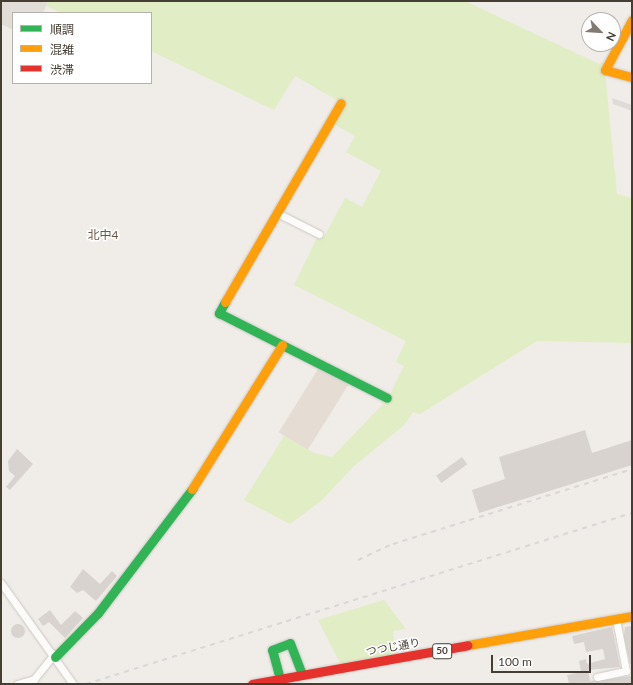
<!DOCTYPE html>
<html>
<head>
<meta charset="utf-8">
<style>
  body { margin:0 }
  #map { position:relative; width:633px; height:685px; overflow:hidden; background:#f0ece7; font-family:Lato,"Noto Sans JP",sans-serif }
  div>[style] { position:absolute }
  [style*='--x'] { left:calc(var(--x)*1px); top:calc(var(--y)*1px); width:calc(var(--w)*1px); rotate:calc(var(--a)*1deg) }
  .residential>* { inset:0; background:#e5ddd4; transform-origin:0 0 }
  .industrial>* { inset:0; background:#e3ddd8 }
  .green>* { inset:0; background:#e1edc4 }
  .parking>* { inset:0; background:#dfdbd7 }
  .building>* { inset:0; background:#d8d3ce; transform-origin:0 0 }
  .round { border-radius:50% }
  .roads { filter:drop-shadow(0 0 1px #ccc8c3) drop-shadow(0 0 1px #ccc8c3) }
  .street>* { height:7px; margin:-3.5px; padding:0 3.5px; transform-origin:3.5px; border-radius:3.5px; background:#fdfcfb }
  .fast>* { height:9px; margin:-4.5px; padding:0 4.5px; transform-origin:4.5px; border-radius:4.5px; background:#30b455 }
  .slow>* { height:9px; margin:-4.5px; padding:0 4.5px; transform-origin:4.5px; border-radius:4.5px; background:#ff9f0a }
  .jam>* { height:9px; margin:-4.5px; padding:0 4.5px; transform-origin:4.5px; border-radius:4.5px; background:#e5322d }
  .rail>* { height:2px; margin-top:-1px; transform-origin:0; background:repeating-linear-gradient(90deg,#d9d8d8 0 5px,transparent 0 10px) }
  span { translate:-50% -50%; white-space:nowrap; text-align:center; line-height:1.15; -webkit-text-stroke:3px #fff; paint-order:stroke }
  .shield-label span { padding:1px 3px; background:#fff; border:1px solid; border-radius:3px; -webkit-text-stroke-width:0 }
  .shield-label { font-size:10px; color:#463d33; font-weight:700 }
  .street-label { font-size:11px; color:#463d33 }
  .neighbourhood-label { font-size:12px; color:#6a5949 }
  .frame { position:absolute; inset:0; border:2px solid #463d33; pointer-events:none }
  .legend { position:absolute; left:12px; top:12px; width:140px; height:72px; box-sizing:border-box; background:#fff; border:1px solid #b5b1ad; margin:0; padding:5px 7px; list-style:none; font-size:12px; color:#463d33 }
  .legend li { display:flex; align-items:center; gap:8px; height:20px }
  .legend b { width:20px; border:1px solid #b5b1ad }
  .north { position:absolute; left:581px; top:12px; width:40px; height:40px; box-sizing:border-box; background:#fff; border:1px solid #b5b1ad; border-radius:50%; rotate:115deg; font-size:11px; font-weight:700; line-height:16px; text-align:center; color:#463d33 }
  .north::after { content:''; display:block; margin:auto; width:14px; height:18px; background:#827a72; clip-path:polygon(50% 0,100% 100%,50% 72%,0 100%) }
  .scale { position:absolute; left:491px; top:655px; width:100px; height:18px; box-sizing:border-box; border:2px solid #463d33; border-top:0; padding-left:5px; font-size:12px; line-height:14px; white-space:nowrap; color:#463d33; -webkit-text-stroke:3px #fff; paint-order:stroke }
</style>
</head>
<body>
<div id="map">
  <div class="residential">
    <i style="left:320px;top:366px;width:34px;height:78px;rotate:32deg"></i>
  </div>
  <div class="industrial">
    <i style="clip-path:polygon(1px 1px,48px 1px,43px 13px,13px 13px,13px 30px,1px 24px)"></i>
  </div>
  <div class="green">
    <i style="clip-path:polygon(48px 1px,465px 1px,599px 64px,604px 62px,617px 194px,632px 198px,632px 343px,537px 341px,420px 414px,413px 412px,404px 425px,354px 466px,321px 501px,290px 524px,244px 500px,284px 436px,314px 453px,332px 457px,387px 400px,404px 366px,396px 362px,406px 341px,294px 285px,319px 234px,324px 237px,345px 198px,362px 207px,381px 171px,346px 152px,355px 136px,332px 123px,342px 103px,295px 76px,274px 110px,151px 51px,151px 13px,62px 13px,46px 6px)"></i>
    <i style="clip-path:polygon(384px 600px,406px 629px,393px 631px,396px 654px,341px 665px,318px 620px)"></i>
  </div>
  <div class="parking">
    <i style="clip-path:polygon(612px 98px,632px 105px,632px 111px,613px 104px)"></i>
  </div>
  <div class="building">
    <i style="clip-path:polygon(585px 430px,592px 453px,632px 440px,632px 465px,479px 513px,472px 490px,505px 479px,499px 457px)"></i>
    <i style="clip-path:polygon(17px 449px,33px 464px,10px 490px,6px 487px,15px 476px,9px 471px,8px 461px)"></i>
    <i style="left:462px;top:457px;width:9px;height:32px;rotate:54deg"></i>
    <i style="clip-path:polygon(83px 569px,100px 584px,112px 571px,117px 576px,96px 601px,83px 590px,77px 593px,70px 587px)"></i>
    <i style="clip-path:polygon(50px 610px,61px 625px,75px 611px,83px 618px,65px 638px,49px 622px,43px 626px,38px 619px)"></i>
    <i class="round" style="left:11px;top:624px;width:14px;height:14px"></i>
    <i style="clip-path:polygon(632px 626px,632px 664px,630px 664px,624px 636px,625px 627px)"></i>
    <i style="clip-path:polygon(612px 627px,620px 667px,588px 670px,590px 681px,632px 676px,632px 684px,569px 684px,567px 675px,581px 672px,579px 661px,586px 659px,587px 664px,605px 659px,603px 649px,586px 652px,584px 642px,574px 644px,572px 636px)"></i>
  </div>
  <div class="roads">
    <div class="street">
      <i style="--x:277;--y:213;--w:47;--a:26.6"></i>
      <i style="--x:1;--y:583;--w:124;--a:54.5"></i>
      <i style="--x:597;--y:677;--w:30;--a:-12"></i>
      <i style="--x:626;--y:671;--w:53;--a:-100.9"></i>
      <i style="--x:17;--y:684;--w:18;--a:-16"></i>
      <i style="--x:34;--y:679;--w:32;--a:-51"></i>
    </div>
    <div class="fast">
      <i style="--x:225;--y:302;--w:13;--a:119"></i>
      <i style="--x:219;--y:313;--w:188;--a:26.8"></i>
      <i style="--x:55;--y:657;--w:62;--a:-45.7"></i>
      <i style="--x:98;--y:613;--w:156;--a:-52.8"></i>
      <i style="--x:280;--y:679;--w:30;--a:-105"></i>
      <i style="--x:272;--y:650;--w:19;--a:-21"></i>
      <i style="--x:290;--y:643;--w:34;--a:69"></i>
    </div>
    <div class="slow">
      <i style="--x:632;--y:20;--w:57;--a:118.4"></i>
      <i style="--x:605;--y:70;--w:28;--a:15"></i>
      <i style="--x:225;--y:302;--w:230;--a:-59.8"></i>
      <i style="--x:192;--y:489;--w:170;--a:-58"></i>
      <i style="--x:468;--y:645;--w:167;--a:-10"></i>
    </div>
    <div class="jam">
      <i style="--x:252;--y:684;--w:219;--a:-10.2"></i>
    </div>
  </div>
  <div class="rail">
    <i style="--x:358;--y:560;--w:38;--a:-25"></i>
    <i style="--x:393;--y:544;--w:250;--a:-17.4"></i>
    <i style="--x:86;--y:684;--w:572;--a:-17.39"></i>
  </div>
  <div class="shield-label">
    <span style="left:442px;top:651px">50</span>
  </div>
  <div class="street-label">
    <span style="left:393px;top:647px;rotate:-10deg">つつじ通り</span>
  </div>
  <div class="neighbourhood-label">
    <span style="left:103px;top:235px">北中4</span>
  </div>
  <div class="frame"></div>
  <ul class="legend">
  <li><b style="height:5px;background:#30b455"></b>順調</li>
  <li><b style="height:5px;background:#ff9f0a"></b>混雑</li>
  <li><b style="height:5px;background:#e5322d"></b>渋滞</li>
  </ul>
  <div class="north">N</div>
  <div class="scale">100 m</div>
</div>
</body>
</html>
